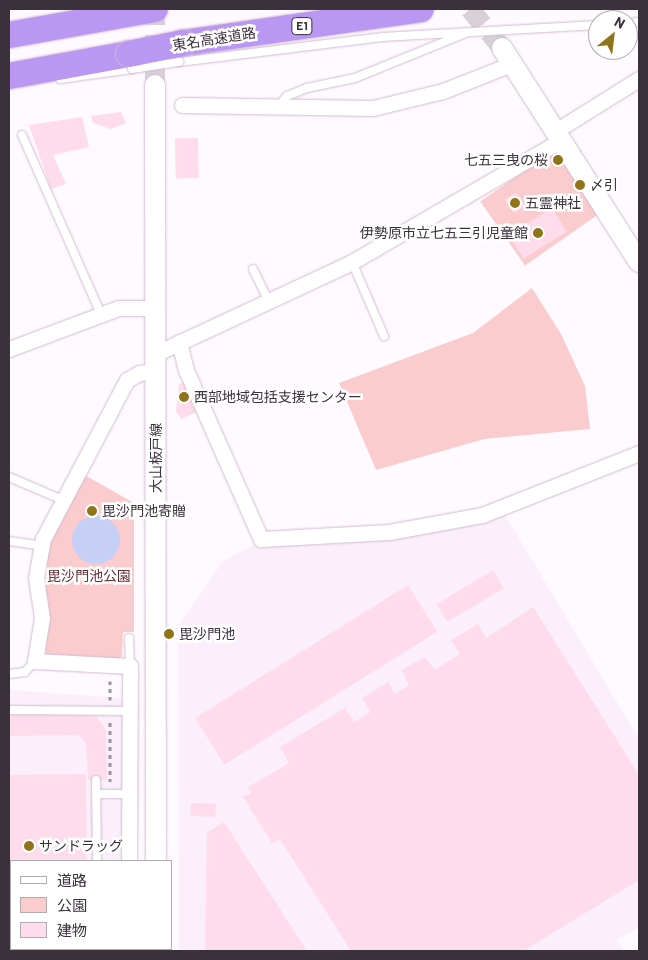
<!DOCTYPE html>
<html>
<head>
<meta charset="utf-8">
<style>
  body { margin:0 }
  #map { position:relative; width:648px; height:960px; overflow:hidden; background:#fffaff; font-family:Barlow,"Noto Sans JP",sans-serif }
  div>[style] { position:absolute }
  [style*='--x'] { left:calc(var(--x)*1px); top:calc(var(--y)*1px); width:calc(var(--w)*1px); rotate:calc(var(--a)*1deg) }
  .built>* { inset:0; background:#fbeffb }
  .green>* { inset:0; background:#fbccce; transform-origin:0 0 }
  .water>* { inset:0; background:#c6cff5 }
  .round { border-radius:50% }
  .building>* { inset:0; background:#ffdceb; transform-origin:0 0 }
  .secondary-tunnel>* { height:20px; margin-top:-10px; transform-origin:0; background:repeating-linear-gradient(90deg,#d8d2d8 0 20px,transparent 0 30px) }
  .path>* { height:3px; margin-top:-1.5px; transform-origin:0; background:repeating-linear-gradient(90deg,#9b949b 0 4px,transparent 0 8px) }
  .roads { filter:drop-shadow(0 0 1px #d1bad2) drop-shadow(0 0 1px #d1bad2) }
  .lane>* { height:8px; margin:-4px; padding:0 4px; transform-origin:4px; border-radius:4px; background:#fff }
  .street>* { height:15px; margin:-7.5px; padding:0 7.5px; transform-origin:7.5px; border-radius:7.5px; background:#fff }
  .secondary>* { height:20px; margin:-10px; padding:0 10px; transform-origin:10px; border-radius:10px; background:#fff }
  .highway>* { height:26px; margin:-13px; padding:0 13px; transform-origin:13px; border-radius:13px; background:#b997f2 }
  .bridges { filter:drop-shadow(0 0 1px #d1bad2) drop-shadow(0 0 1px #d1bad2) }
  .lane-bridge>* { height:8px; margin:-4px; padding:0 4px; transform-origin:4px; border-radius:4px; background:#fff }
  .highway-bridge>* { height:26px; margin:-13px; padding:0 13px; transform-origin:13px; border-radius:13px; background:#b997f2 }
  .dots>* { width:14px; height:14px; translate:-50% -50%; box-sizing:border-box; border:2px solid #fff; border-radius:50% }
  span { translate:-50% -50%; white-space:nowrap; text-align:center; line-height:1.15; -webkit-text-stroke:5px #fff; paint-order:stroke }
  .shield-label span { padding:1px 4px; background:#fff; border:1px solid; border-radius:4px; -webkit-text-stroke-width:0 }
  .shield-label { font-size:12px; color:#3a313a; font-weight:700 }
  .street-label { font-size:14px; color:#3a313a }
  .poi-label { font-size:14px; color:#3a313a }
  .right { translate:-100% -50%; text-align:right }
  .left { translate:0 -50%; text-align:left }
  .park-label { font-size:14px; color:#682d34 }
  .frame { position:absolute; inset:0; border:10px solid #3a313a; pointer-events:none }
  .legend { position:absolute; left:10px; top:860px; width:162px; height:90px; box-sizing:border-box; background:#fff; border:1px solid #b0adb0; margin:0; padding:6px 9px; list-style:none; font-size:15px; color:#3a313a }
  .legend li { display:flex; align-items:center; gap:10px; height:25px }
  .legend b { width:25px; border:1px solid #b0adb0 }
  .north { position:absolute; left:588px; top:10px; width:50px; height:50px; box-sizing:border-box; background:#fff; border:1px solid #b0adb0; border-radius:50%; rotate:29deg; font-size:14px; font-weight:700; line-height:20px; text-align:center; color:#3a313a }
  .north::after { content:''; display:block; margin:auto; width:18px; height:22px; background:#907419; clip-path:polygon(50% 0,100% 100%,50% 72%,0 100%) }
</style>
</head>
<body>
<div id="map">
  <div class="built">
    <i style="clip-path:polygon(503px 512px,639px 739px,639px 927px,617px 940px,624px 951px,179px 951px,178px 626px,223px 561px,256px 543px)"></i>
    <i style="clip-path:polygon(9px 690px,122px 698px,123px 861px,11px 861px,11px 949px,123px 951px,9px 951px)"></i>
  </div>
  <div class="green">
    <i style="left:554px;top:150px;width:78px;height:90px;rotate:55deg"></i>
    <i style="clip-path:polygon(532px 288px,561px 334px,585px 386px,590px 429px,484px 439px,376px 470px,339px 383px,473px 333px)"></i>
    <i style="clip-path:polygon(83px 474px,134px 503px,134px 632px,123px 632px,122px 656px,117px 661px,47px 655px,45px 647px,47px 541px)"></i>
  </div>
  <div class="water">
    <i class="round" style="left:72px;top:516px;width:48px;height:48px"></i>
  </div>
  <div class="building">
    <i style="clip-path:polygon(121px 112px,126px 123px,111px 129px,93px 123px,91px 116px)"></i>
    <i style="clip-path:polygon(82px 117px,89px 147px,53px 155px,66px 184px,51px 189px,29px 125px)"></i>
    <i style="left:198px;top:138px;width:40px;height:23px;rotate:89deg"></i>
    <i style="left:516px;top:192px;width:16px;height:14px;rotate:55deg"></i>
    <i style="left:552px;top:208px;width:28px;height:51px;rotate:58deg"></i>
    <i style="clip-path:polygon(183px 382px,197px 412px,181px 419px,176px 411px,179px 384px)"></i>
    <i style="left:493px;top:570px;width:21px;height:66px;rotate:59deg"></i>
    <i style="left:408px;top:585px;width:55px;height:251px;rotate:58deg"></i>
    <i style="clip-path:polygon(533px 607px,639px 775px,639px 880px,523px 951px,351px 951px,280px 839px,272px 843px,243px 797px,251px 793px,248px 787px,289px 763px,280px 747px,345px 708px,354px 722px,370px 712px,362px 698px,388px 682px,395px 694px,409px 685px,402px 670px,425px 657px,435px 670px,460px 654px,451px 640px,478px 624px,486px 638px)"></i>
    <i style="clip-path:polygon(86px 714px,97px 717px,106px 730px,107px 780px,88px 780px,86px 743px,78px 735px,9px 736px,9px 715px)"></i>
    <i style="clip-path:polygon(86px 774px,87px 861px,11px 861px,10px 866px,9px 775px)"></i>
    <i style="left:191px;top:803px;width:25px;height:13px;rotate:2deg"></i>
    <i style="clip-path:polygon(224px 822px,307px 951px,205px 951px,207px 833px)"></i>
  </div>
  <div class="secondary-tunnel">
    <i style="--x:470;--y:9;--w:50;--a:50.6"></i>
    <i style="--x:155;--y:85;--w:76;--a:-90"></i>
  </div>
  <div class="path">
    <i style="--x:110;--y:681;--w:19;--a:90"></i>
    <i style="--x:110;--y:782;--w:61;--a:-90"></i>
    <i style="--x:9;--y:895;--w:2;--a:0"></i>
  </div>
  <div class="roads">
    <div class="lane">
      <i style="--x:628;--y:23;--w:11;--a:-5"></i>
      <i style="--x:179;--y:62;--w:205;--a:-7"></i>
      <i style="--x:382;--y:37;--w:216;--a:-3.2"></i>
      <i style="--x:60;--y:79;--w:73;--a:-7.9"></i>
      <i style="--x:279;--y:105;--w:12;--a:-48"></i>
      <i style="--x:287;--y:96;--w:22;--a:-22"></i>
      <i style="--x:307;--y:88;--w:49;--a:-11.8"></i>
      <i style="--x:355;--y:78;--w:120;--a:-22.1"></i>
      <i style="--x:22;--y:135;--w:196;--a:66.2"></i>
      <i style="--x:352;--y:262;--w:81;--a:66.6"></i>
      <i style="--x:253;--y:269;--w:37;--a:64"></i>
      <i style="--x:9;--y:477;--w:59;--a:23.1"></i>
      <i style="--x:9;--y:541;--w:34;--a:8"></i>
      <i style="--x:129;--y:638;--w:28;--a:88"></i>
      <i style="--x:9;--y:674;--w:16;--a:-7"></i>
      <i style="--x:25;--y:672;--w:15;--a:-48"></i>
      <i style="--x:9;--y:710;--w:120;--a:0.5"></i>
      <i style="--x:96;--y:780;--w:81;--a:89.3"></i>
      <i style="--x:97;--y:794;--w:32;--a:0"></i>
      <i style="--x:98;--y:949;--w:2;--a:90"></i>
    </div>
    <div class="street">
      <i style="--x:182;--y:105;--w:191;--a:0.9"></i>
      <i style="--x:373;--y:108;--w:72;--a:-13.7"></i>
      <i style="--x:443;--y:91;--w:76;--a:-21.5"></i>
      <i style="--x:557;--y:130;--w:97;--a:-31.9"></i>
      <i style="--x:179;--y:342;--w:29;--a:76"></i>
      <i style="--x:186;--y:370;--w:185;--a:66.1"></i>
      <i style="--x:261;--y:539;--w:128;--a:-3.1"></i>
      <i style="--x:389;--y:532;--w:95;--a:-10.4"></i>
      <i style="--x:482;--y:515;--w:169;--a:-21.5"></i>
      <i style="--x:9;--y:349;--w:116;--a:-20.6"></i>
      <i style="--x:118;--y:308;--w:37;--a:0"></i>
      <i style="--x:155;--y:354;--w:217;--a:-25"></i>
      <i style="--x:352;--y:262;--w:244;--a:-30.2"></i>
      <i style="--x:129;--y:861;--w:195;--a:-89.7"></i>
      <i style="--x:130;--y:666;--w:95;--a:-177"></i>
      <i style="--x:35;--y:661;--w:44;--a:-80.8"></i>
      <i style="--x:42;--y:618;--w:40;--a:-98.5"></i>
      <i style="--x:36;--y:578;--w:40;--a:-80"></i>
      <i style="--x:43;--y:539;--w:180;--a:-62.2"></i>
      <i style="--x:127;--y:380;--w:14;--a:-30"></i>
      <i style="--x:139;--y:373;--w:16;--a:-7"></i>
      <i style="--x:130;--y:949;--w:2;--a:90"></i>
    </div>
    <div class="secondary">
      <i style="--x:502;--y:48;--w:254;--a:57.4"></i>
      <i style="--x:155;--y:85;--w:776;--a:89.93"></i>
      <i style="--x:156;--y:949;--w:2;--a:90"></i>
    </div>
    <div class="highway">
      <i style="--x:9;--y:35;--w:148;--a:-10.1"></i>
      <i style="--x:183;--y:43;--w:240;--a:-8.1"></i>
      <i style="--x:9;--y:76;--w:122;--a:-10.4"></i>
    </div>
  </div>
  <div class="bridges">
    <div class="lane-bridge">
      <i style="--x:132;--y:69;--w:48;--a:-8.5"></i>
    </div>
    <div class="highway-bridge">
      <i style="--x:129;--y:54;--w:55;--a:-11.5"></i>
    </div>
  </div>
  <div class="dots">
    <i style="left:558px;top:160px;background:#907419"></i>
    <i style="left:580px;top:185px;background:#907419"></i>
    <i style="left:515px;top:203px;background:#907419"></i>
    <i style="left:538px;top:233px;background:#907419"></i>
    <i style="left:184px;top:397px;background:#907419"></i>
    <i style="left:92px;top:511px;background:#907419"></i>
    <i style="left:169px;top:634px;background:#907419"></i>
    <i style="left:29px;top:846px;background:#907419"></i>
  </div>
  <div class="shield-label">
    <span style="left:302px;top:26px">E1</span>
  </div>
  <div class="street-label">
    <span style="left:214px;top:39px;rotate:-9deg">東名高速道路</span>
    <span style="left:156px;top:458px;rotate:-90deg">大山板戸線</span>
  </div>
  <div class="poi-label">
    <span class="right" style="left:548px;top:160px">七五三曳の桜</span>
    <span class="left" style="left:590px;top:185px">〆引</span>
    <span class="left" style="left:525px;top:203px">五霊神社</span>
    <span class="right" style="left:528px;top:233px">伊勢原市立七五三引児童館</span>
    <span class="left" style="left:194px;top:397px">西部地域包括支援センター</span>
    <span class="left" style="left:102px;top:511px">毘沙門池寄贈</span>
    <span class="left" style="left:179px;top:634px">毘沙門池</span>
    <span class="left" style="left:39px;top:846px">サンドラッグ</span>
  </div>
  <div class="park-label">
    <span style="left:89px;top:576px">毘沙門池公園</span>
  </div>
  <div class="frame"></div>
  <ul class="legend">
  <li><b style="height:6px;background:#fff"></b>道路</li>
  <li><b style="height:14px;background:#fbccce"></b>公園</li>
  <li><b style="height:14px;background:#ffdceb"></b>建物</li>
  </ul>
  <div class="north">N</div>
</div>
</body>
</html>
